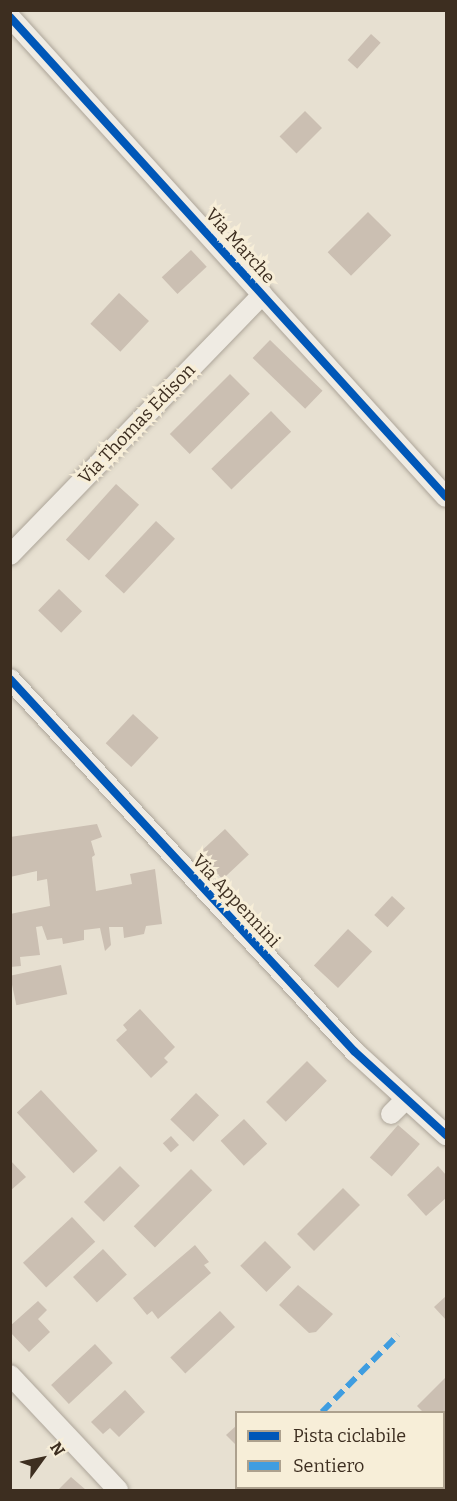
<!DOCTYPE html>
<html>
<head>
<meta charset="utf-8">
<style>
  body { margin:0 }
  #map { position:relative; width:457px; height:1501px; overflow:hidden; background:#e7e0d1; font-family:Bitter,serif }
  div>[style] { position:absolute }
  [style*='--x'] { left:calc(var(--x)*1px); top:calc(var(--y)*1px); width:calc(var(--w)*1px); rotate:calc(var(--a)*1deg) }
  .building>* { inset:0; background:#cbbfb2; transform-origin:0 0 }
  .roads { filter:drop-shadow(0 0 2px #ada599) drop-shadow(0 0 2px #ada599) }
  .minor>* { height:20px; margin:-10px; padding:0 10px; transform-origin:10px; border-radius:10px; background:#efebe3 }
  .quiet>* { height:6px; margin-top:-3px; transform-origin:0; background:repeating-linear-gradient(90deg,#3f9de0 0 12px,transparent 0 18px) }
  .cycleway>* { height:8px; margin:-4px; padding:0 4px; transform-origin:4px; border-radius:4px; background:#0057b8 }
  span { translate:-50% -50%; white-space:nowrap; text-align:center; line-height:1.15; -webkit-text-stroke:6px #f7eed8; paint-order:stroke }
  .street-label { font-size:18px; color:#3d2e20 }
  .frame { position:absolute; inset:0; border:12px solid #3d2e20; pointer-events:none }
  .legend { position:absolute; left:235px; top:1411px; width:210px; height:78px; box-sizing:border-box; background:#f7eed8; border:2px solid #ada18e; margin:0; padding:8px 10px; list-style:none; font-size:18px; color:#3d2e20 }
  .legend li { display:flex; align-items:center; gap:12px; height:30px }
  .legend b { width:30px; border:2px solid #ada18e }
  .north { position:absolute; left:12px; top:1429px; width:60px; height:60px; -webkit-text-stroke:4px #f7eed8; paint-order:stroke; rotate:57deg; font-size:16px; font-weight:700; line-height:24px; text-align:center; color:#3d2e20 }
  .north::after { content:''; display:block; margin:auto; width:21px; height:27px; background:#3d2e20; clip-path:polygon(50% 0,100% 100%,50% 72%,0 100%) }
</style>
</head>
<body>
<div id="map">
  <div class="building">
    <i style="left:371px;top:34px;width:13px;height:35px;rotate:42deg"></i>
    <i style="left:305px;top:111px;width:24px;height:36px;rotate:45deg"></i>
    <i style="left:368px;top:212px;width:33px;height:57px;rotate:45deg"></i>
    <i style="left:191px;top:250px;width:23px;height:40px;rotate:47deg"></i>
    <i style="left:119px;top:293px;width:41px;height:42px;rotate:43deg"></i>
    <i style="left:270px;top:340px;width:73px;height:25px;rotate:44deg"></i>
    <i style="left:230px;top:374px;width:28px;height:85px;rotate:45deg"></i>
    <i style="left:271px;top:411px;width:29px;height:83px;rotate:46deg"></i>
    <i style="left:116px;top:484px;width:31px;height:75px;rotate:42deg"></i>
    <i style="left:156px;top:521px;width:26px;height:75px;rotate:43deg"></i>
    <i style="left:59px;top:589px;width:32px;height:30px;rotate:44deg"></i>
    <i style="left:133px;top:714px;width:35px;height:40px;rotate:43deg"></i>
    <i style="clip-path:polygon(97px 824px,102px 837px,91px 841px,95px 855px,92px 857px,96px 891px,132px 884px,130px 874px,155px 869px,162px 924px,146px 926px,144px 934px,124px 938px,123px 927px,109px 927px,111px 945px,105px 951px,100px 928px,84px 930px,84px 940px,63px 944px,62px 938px,47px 940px,42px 926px,36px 927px,40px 955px,20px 957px,21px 966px,10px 967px,10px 914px,50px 906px,47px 879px,37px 881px,37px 871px,10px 877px,10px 837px)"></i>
    <i style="left:225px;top:829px;width:35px;height:36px;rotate:47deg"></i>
    <i style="left:392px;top:896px;width:18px;height:26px;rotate:43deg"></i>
    <i style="left:348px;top:929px;width:33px;height:50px;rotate:43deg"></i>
    <i style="left:61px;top:965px;width:30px;height:52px;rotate:78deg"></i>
    <i style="clip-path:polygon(140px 1009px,175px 1047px,164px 1058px,168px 1062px,151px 1078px,116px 1040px,127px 1030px,123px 1025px)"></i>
    <i style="left:307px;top:1061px;width:28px;height:58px;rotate:45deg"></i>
    <i style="left:41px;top:1090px;width:83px;height:33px;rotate:47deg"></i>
    <i style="left:196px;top:1093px;width:32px;height:37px;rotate:44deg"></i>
    <i style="left:244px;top:1119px;width:34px;height:32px;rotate:47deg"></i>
    <i style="left:398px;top:1125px;width:29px;height:43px;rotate:41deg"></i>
    <i style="left:171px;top:1136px;width:12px;height:11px;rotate:48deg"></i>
    <i style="clip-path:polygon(10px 1160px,26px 1177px,10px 1191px)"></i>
    <i style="left:120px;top:1166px;width:28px;height:51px;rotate:45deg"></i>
    <i style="clip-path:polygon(438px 1166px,446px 1175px,446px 1198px,426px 1216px,407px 1195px)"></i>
    <i style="left:191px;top:1169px;width:30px;height:81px;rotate:45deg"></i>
    <i style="left:343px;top:1188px;width:24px;height:65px;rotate:45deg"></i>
    <i style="left:72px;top:1217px;width:34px;height:67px;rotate:47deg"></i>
    <i style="left:265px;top:1241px;width:37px;height:35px;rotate:45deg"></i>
    <i style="clip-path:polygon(195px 1245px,209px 1262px,204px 1265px,211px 1273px,158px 1319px,152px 1311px,147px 1315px,133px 1298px)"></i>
    <i style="left:103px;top:1249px;width:35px;height:41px;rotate:47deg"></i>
    <i style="clip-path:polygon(298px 1285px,333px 1314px,316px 1332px,309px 1333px,279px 1305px)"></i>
    <i style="clip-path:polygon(446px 1296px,446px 1320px,434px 1307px)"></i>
    <i style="clip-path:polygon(38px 1301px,47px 1310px,38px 1319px,50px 1332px,29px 1352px,10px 1332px,10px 1326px)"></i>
    <i style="left:220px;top:1311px;width:22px;height:68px;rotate:47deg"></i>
    <i style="left:95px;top:1344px;width:26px;height:60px;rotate:47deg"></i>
    <i style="clip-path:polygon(446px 1377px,446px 1417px,444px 1420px,444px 1412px,423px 1412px,417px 1406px)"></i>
    <i style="clip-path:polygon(125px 1390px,145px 1412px,119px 1437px,110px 1428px,103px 1434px,91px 1422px)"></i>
    <i style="clip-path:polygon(237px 1425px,237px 1446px,226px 1435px)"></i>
    <i style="clip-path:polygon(444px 1464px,446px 1490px,412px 1490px,444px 1488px)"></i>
    <i style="clip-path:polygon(71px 1477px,86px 1490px,58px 1490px)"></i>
    <i style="clip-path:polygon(258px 1488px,293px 1488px,255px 1490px)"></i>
  </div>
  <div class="roads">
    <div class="minor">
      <i style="--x:10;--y:17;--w:648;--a:47.75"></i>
      <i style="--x:10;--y:555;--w:363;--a:-45.9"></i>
      <i style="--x:10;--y:679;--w:507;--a:47.24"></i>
      <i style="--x:354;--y:1051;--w:125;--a:42.4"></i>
      <i style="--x:391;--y:1114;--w:20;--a:-45"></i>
      <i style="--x:10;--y:1375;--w:158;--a:46.8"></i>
    </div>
  </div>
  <div class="quiet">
    <i style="--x:322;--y:1412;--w:108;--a:-45.4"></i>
  </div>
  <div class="cycleway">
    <i style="--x:10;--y:17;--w:648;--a:47.75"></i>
    <i style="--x:10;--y:679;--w:507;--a:47.24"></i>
    <i style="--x:354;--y:1051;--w:125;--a:42.4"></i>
  </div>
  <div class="street-label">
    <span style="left:240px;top:246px;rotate:48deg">Via Marche</span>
    <span style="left:137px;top:424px;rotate:-46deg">Via Thomas Edison</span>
    <span style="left:236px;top:901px;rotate:47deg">Via Appennini</span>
  </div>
  <div class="frame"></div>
  <ul class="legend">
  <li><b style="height:8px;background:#0057b8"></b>Pista ciclabile</li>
  <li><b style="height:8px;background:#3f9de0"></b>Sentiero</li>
  </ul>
  <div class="north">N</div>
</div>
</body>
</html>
